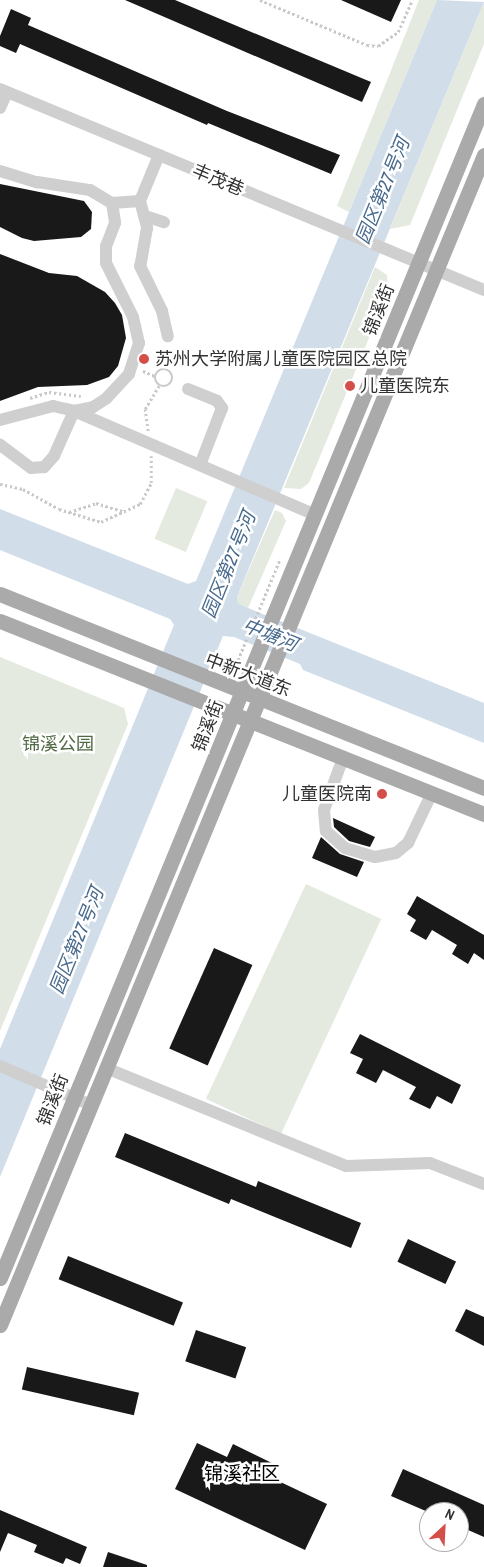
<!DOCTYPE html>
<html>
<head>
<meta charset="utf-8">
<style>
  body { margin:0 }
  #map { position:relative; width:484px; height:1567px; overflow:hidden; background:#fff; font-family:"Archivo Narrow","Noto Sans SC",sans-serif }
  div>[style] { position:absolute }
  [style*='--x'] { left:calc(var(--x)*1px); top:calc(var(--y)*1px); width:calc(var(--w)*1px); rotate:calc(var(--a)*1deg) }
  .green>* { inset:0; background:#e4eadf; transform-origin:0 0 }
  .water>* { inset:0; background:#d1deea }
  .building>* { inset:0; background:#191919; transform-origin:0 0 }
  .path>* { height:2.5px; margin-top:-1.25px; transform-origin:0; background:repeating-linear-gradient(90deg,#c9c9c9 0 2.5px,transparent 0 5px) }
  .path>.ring { margin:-1.25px; padding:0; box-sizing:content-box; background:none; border:2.5px solid #c9c9c9; border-radius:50% }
  .minor>* { height:12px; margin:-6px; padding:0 6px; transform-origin:6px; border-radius:6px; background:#cfcfcf }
  .major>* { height:15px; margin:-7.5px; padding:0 7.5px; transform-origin:7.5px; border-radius:7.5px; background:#aaa }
  .dots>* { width:14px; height:14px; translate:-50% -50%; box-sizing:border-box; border:2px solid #fff; border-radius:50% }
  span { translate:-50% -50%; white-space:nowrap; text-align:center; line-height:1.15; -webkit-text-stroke:5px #fff; paint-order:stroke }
  .street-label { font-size:18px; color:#323232 }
  .poi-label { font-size:18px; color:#323232 }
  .left { translate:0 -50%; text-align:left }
  .right { translate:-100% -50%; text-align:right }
  .park-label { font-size:18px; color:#516a43 }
  .water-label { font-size:19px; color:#486a8d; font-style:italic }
  .neighbourhood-label { font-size:19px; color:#000 }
  .north { position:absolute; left:419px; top:1502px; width:50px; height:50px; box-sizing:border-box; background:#fff; border:1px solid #adadad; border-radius:50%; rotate:25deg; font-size:14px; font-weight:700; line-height:20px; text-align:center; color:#323232 }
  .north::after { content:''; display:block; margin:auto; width:18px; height:22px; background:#d44f4a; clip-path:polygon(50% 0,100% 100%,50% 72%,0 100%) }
</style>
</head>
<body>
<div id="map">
  <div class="green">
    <i style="clip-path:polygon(419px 0,437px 0,349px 212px,337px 206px)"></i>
    <i style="clip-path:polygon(484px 2px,484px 44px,410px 225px,390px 229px)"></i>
    <i style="clip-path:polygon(375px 267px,387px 275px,388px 292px,309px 483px,301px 489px,284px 488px)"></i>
    <i style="left:176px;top:488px;width:34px;height:55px;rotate:23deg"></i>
    <i style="clip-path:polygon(275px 510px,282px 513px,286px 521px,248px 608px,238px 603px,237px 597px)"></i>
    <i style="clip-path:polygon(0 657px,124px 708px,128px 724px,0 1031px)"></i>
    <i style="left:306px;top:884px;width:83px;height:237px;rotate:25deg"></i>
  </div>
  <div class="water">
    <i style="clip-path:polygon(437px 0,484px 2px,237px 597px,238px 603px,248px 608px,484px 703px,484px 743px,303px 670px,300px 664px,234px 637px,223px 636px,0 1177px,0 1049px,174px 625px,170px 619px,0 550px,0 509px,188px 584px,196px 581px)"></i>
  </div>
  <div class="building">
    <i style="clip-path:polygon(125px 0,175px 0,371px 82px,362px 102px)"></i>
    <i style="clip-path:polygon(341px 0,401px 0,391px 22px)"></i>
    <i style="clip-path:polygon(11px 9px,31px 18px,28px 25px,227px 111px,340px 155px,331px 174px,208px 123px,207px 125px,20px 44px,16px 53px,0 46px,0 36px)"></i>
    <i style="clip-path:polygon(0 184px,84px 201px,92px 212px,91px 229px,81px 237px,34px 241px,22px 238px,0 227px)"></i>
    <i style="clip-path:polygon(0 254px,49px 273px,77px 276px,105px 292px,115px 303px,122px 315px,126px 338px,118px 366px,109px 377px,87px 385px,38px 387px,0 401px)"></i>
    <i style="clip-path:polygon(333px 818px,375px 837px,370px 847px,349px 841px,334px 827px)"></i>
    <i style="clip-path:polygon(321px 837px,340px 854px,364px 862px,357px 877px,312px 858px)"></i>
    <i style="clip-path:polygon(417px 896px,484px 935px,484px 960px,474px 953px,468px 964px,452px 954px,457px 945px,432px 930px,426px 940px,410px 931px,416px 920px,407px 914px)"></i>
    <i style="left:214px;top:948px;width:42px;height:110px;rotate:24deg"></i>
    <i style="clip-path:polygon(360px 1034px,461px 1085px,452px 1104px,437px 1096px,430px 1109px,409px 1099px,416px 1087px,383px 1070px,376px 1083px,356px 1073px,363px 1059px,350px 1053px)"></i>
    <i style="clip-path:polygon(125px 1133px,256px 1187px,258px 1181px,361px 1223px,351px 1248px,231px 1199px,229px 1204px,115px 1157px)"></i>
    <i style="left:408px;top:1239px;width:53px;height:25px;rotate:25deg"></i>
    <i style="left:68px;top:1256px;width:124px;height:25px;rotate:22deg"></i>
    <i style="clip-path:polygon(466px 1309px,484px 1317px,484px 1346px,455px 1331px)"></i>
    <i style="left:196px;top:1330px;width:53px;height:33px;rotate:19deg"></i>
    <i style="left:27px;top:1367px;width:115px;height:23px;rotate:13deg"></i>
    <i style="clip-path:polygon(197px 1443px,227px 1457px,233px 1444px,278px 1466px,272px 1478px,327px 1504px,305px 1550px,175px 1489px)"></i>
    <i style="clip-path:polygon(403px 1469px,484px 1505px,484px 1537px,459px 1526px,459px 1512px,428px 1512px,391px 1496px)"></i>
    <i style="clip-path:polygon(0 1510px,87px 1547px,80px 1564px,66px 1558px,63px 1564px,34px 1552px,37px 1545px,8px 1533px,0 1552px)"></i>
    <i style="clip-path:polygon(108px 1552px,147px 1565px,147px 1567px,103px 1567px)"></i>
  </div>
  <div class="path">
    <i style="--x:260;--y:0;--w:116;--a:22.8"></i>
    <i style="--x:367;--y:45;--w:11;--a:5"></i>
    <i style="--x:378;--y:46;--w:24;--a:-35"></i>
    <i style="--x:398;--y:32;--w:35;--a:-66"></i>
    <i class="ring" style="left:155px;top:369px;width:15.5px;height:15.5px"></i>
    <i style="--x:143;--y:371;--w:13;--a:23"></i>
    <i style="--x:30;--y:398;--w:20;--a:-18"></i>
    <i style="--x:49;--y:392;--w:32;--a:7"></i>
    <i style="--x:148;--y:431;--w:22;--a:-98"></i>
    <i style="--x:145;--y:409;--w:27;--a:-59"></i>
    <i style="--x:0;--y:484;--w:24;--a:12"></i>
    <i style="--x:23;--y:489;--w:41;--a:29.1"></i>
    <i style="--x:59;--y:509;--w:44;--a:17.2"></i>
    <i style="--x:101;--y:522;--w:43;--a:-24.8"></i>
    <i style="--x:140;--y:504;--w:24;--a:-62"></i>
    <i style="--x:151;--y:483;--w:27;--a:-90"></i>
    <i style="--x:69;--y:512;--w:28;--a:-18"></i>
    <i style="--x:96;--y:503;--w:30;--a:17"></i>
    <i style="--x:232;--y:674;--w:125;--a:-67.3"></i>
  </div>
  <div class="minor">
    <i style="--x:0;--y:89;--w:524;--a:22.55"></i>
    <i style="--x:0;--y:108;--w:17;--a:-66"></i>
    <i style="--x:0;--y:171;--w:39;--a:17"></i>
    <i style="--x:37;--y:182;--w:54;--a:8.6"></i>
    <i style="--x:90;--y:190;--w:26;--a:31"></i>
    <i style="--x:112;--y:203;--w:20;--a:81"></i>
    <i style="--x:115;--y:223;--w:25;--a:111"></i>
    <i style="--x:106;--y:246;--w:17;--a:90"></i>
    <i style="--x:106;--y:263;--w:60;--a:63.4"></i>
    <i style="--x:133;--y:317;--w:27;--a:77"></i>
    <i style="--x:139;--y:343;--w:33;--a:108"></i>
    <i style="--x:129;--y:374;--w:33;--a:133"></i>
    <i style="--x:107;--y:398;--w:17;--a:147"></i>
    <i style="--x:93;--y:407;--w:19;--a:168"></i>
    <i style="--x:74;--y:411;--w:49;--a:114"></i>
    <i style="--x:54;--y:456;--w:15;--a:132"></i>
    <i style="--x:44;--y:467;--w:13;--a:176"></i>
    <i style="--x:31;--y:468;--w:39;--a:-143"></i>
    <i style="--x:140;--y:201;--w:50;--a:-67.6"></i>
    <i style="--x:112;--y:203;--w:28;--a:-4"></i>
    <i style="--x:140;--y:201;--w:28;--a:75"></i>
    <i style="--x:147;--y:228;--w:39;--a:100"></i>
    <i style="--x:140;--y:266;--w:50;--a:63.9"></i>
    <i style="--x:162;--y:311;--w:26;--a:77"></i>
    <i style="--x:145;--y:216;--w:20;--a:18"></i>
    <i style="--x:188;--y:389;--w:31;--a:22"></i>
    <i style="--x:217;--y:401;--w:9;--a:54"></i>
    <i style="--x:222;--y:408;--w:61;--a:111.1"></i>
    <i style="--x:0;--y:420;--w:55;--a:-14.8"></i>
    <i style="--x:53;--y:406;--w:22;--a:13"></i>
    <i style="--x:74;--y:411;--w:262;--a:23.3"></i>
    <i style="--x:343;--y:758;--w:55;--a:110.1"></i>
    <i style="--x:324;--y:810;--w:21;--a:85"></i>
    <i style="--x:326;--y:831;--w:25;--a:42"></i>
    <i style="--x:345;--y:848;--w:31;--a:17"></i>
    <i style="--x:375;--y:857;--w:21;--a:-11"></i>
    <i style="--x:396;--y:853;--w:16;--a:-40"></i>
    <i style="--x:408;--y:843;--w:55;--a:-64.4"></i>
    <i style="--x:0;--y:1066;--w:99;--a:23.2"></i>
    <i style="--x:106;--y:1068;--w:259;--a:22.2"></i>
    <i style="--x:346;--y:1166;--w:84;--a:-2"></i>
    <i style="--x:430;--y:1163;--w:58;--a:21.3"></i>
  </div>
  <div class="major">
    <i style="--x:0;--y:594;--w:521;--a:21.84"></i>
    <i style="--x:0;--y:621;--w:521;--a:21.74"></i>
    <i style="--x:0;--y:1278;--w:1270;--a:-67.6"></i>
    <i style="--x:0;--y:1325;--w:1266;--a:-67.53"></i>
  </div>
  <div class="dots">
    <i style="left:144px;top:359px;background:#d44f4a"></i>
    <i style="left:350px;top:386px;background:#d44f4a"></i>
    <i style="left:382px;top:794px;background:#d44f4a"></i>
  </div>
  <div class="street-label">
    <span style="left:218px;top:180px;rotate:23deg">丰茂巷</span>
    <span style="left:379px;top:310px;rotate:-68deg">锦溪街</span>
    <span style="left:248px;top:675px;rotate:21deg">中新大道东</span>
    <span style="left:208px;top:726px;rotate:-68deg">锦溪街</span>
    <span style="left:53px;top:1100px;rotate:-68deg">锦溪街</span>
  </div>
  <div class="poi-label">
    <span class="left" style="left:155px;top:359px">苏州大学附属儿童医院园区总院</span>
    <span class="left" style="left:360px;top:386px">儿童医院东</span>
    <span class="right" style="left:372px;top:794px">儿童医院南</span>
  </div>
  <div class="park-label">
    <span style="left:58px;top:744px">锦溪公园</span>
  </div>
  <div class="water-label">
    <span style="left:383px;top:191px;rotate:-68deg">园区第27号河</span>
    <span style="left:229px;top:565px;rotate:-68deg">园区第27号河</span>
    <span style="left:270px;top:635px;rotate:22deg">中塘河</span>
    <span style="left:77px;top:941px;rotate:-68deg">园区第27号河</span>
  </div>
  <div class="neighbourhood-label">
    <span style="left:242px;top:1474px">锦溪社区</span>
  </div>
  <div class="north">N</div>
</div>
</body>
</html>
